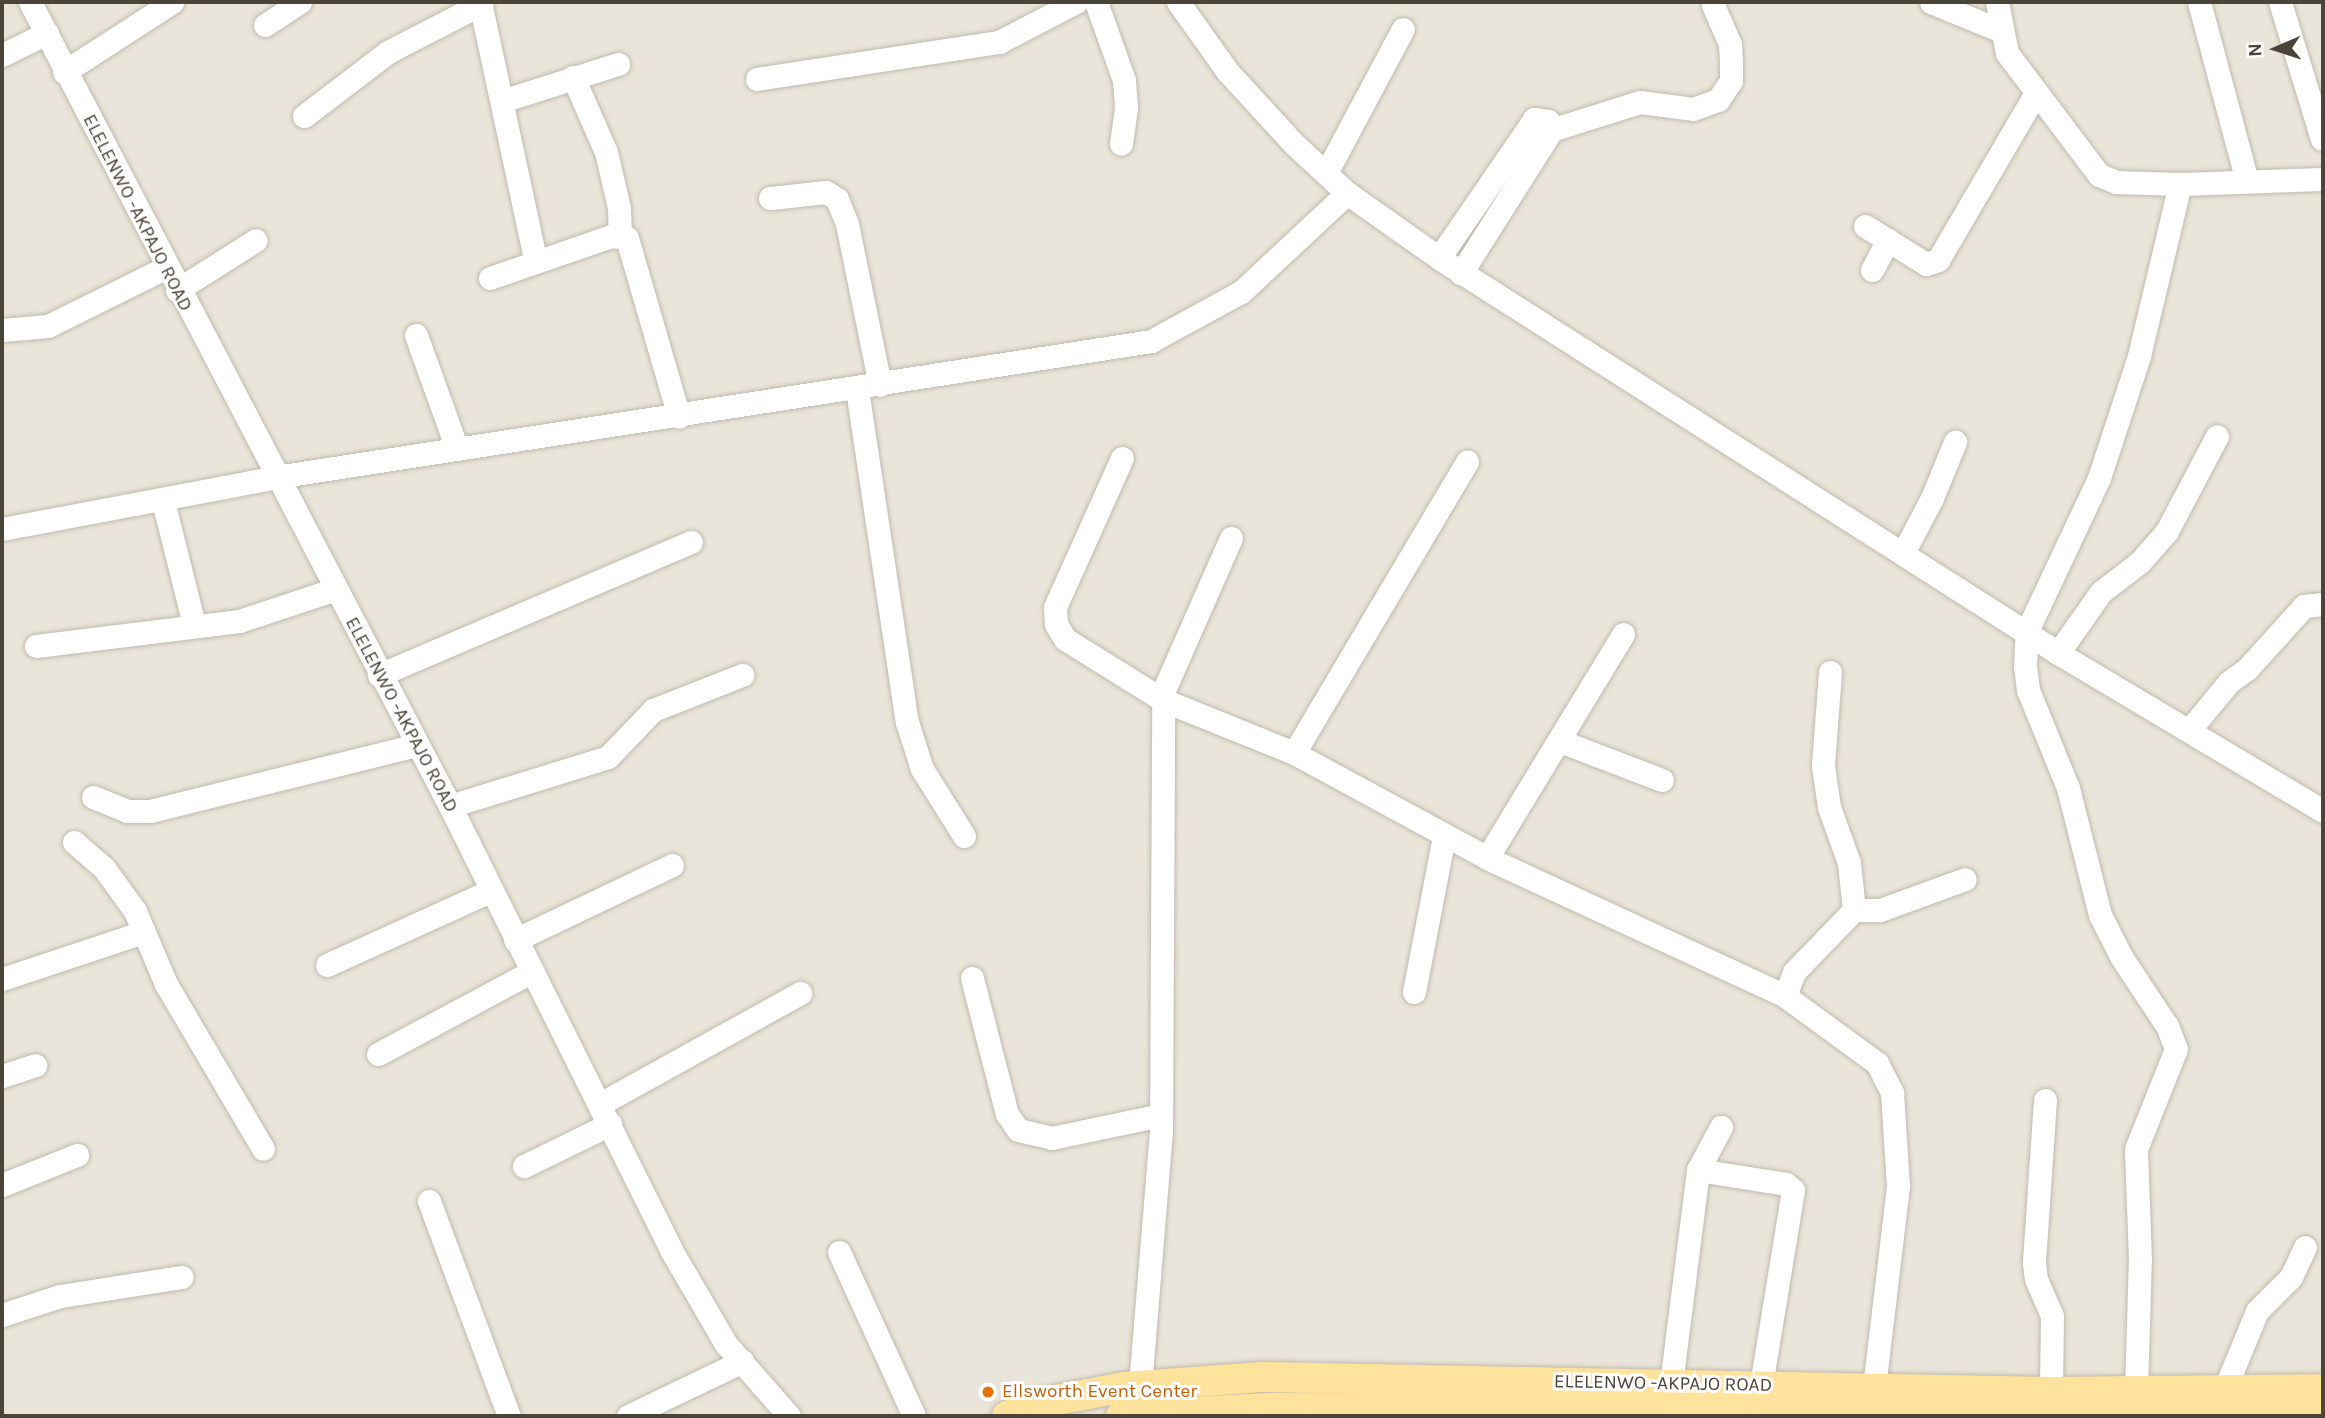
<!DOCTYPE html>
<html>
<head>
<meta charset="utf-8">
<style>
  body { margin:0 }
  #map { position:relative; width:2325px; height:1418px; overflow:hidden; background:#f6f3ec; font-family:Karla,sans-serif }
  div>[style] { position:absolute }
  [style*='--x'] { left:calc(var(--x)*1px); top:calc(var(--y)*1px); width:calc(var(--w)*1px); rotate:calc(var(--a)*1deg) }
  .residential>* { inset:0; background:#eae5da; transform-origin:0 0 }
  .roads { filter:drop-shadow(0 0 2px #c2bbae) drop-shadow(0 0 2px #c2bbae) }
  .minor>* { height:23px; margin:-11.5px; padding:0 11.5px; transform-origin:11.5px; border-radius:11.5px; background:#fff }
  .major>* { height:30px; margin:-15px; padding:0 15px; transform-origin:15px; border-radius:15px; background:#ffe39c }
  .dots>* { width:19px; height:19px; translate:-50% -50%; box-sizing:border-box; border:4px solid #fff; border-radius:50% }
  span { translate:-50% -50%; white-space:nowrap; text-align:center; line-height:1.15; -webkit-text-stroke:6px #fff; paint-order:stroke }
  .street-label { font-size:19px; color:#4b4439 }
  .food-label { font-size:19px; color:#c56008 }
  .left { translate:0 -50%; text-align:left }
  .frame { position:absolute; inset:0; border:4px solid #4b4439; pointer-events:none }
  .north { position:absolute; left:2241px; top:14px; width:70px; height:70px; -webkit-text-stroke:5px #fff; paint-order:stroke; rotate:267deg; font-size:19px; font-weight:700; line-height:28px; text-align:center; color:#4b4439 }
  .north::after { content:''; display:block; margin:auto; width:24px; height:32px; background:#4b4439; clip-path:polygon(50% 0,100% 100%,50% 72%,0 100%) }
</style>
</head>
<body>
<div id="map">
  <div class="residential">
    <i style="left:2px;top:2px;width:2321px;height:1414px"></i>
  </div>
  <div class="roads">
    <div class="minor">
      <i style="--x:30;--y:2;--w:907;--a:62.42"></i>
      <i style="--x:450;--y:806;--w:496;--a:63.5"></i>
      <i style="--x:671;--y:1250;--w:109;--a:59.7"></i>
      <i style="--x:726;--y:1344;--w:96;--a:48.8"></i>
      <i style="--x:480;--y:2;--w:263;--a:77.9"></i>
      <i style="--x:1096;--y:2;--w:83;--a:70.3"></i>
      <i style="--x:1124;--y:80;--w:28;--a:86"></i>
      <i style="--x:1126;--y:108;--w:36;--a:98"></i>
      <i style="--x:1178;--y:2;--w:86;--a:54.5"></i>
      <i style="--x:1228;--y:72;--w:98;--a:47.5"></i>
      <i style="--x:1294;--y:144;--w:72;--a:42.8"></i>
      <i style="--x:1347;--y:193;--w:113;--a:35.2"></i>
      <i style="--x:1439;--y:258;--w:734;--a:32.54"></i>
      <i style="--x:2058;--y:653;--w:309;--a:30.8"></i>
      <i style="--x:1931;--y:2;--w:74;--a:22.4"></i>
      <i style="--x:1997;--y:2;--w:52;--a:78.9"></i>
      <i style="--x:2007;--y:53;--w:153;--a:53"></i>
      <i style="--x:2099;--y:175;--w:18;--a:22"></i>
      <i style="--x:2116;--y:182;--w:64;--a:1.8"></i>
      <i style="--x:2180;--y:184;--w:143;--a:-2"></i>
      <i style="--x:2199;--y:2;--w:185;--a:75"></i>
      <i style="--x:2280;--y:2;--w:143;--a:73"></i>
      <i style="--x:265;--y:25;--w:42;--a:-33.3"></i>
      <i style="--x:2;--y:55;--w:50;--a:-26.1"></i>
      <i style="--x:64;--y:72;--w:129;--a:-32.9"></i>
      <i style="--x:573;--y:77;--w:82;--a:66.3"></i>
      <i style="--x:606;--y:152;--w:57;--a:76.9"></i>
      <i style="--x:619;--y:208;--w:27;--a:88"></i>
      <i style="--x:757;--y:79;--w:245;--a:-8.7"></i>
      <i style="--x:999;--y:42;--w:87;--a:-27.5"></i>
      <i style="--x:502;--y:101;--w:122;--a:-17.7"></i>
      <i style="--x:304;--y:116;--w:106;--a:-37.3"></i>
      <i style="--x:388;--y:52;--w:105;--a:-27.3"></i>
      <i style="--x:1551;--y:130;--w:93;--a:-17.5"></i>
      <i style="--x:1640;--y:102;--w:53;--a:7.5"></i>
      <i style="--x:1693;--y:109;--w:27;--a:-20"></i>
      <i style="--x:1718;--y:100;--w:23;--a:-56"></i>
      <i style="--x:1731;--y:81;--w:19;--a:-90"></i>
      <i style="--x:1731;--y:62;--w:18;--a:-93"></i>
      <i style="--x:1730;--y:44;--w:43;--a:-113.6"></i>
      <i style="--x:1326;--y:173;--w:163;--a:-61.9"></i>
      <i style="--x:770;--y:198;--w:56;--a:-6.1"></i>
      <i style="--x:826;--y:192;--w:13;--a:32"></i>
      <i style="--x:837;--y:199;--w:27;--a:68"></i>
      <i style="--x:847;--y:224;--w:164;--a:78.4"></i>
      <i style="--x:1865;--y:226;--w:72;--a:31.9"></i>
      <i style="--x:1926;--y:264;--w:13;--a:-18"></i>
      <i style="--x:1938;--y:260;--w:194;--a:-59.6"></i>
      <i style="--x:1439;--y:258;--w:168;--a:-55.6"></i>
      <i style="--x:1534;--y:119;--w:14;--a:8"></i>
      <i style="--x:1548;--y:121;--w:13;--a:86"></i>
      <i style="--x:1549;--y:134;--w:165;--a:122.3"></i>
      <i style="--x:1872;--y:270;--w:34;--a:-62"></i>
      <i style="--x:490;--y:278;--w:128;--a:-19.1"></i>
      <i style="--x:611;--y:236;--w:16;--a:7"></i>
      <i style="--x:627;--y:238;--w:186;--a:73.8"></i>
      <i style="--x:177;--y:290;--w:93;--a:-32.3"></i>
      <i style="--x:2;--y:330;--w:46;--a:-5"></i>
      <i style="--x:48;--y:326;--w:131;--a:-26.4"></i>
      <i style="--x:416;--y:335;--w:121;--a:70.2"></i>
      <i style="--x:857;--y:389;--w:337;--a:81.5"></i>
      <i style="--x:907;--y:722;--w:49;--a:72.3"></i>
      <i style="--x:922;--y:769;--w:79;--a:57.9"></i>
      <i style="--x:1122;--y:458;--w:163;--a:114.2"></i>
      <i style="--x:1055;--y:607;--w:17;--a:87"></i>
      <i style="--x:1056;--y:624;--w:17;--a:59"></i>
      <i style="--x:1065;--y:639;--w:115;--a:31.9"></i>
      <i style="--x:1163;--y:700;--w:141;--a:22"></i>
      <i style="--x:1294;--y:753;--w:220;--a:28.5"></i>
      <i style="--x:1487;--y:858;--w:328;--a:24.8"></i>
      <i style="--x:1785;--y:996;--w:114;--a:36.1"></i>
      <i style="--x:1877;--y:1063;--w:34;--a:63"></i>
      <i style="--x:1892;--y:1093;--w:93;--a:86.3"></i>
      <i style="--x:1898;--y:1186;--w:203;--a:96.8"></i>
      <i style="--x:163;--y:501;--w:127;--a:75.9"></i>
      <i style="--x:2;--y:529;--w:279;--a:-10.7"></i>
      <i style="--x:276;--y:477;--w:886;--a:-8.83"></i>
      <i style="--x:1151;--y:341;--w:102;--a:-28.6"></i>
      <i style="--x:1241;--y:292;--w:145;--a:-43"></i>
      <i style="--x:1903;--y:553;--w:62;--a:-62.2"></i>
      <i style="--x:1932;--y:498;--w:61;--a:-67.7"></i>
      <i style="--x:36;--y:646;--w:205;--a:-7"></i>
      <i style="--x:239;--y:621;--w:102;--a:-18.3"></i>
      <i style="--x:2058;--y:653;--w:75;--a:-54.8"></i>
      <i style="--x:2101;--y:592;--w:49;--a:-37.6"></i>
      <i style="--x:2140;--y:562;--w:41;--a:-48.9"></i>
      <i style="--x:2167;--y:531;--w:107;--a:-62.2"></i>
      <i style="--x:1830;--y:672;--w:94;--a:94.3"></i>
      <i style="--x:1823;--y:766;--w:41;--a:81.7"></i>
      <i style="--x:1829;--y:807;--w:59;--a:70.3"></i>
      <i style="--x:1849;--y:863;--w:47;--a:83.9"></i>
      <i style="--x:379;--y:675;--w:339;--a:-23.1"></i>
      <i style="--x:1160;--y:699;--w:176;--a:-66.2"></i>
      <i style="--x:2190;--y:729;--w:61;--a:-50.3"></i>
      <i style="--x:2229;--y:682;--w:22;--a:-36"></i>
      <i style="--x:2247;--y:669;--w:85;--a:-47.9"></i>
      <i style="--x:2304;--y:606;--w:19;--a:-6"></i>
      <i style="--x:1560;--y:741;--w:109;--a:20.9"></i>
      <i style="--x:1294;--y:753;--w:339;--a:-59.3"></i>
      <i style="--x:93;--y:797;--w:37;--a:22"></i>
      <i style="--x:127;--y:811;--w:23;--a:0"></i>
      <i style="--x:150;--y:811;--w:275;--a:-13.9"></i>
      <i style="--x:450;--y:806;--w:165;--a:-17.2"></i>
      <i style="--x:608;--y:757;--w:65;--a:-46.2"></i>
      <i style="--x:653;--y:710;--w:96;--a:-21.5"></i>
      <i style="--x:74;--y:842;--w:40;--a:41"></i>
      <i style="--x:104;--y:868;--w:53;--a:54.2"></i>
      <i style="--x:135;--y:911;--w:79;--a:67"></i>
      <i style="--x:166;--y:984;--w:191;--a:59.5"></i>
      <i style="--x:1487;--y:858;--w:262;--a:-58.7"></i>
      <i style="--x:515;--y:940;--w:174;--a:-25.5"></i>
      <i style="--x:327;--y:965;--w:179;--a:-24.4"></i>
      <i style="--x:972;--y:978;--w:140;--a:75.6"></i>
      <i style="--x:1007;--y:1114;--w:19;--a:55"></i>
      <i style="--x:1018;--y:1130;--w:35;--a:13"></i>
      <i style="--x:1052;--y:1138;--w:111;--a:-11.9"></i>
      <i style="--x:2;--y:979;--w:149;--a:-18.4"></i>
      <i style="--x:1414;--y:992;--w:159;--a:-79.1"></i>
      <i style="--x:1785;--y:996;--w:26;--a:-69"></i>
      <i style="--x:1794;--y:972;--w:86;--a:-45.9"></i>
      <i style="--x:1854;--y:910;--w:26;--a:0"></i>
      <i style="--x:1880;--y:910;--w:90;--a:-20"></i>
      <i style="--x:378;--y:1054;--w:171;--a:-28.2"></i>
      <i style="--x:2;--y:1076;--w:35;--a:-18"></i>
      <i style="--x:2045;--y:1100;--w:163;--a:93.9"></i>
      <i style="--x:2034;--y:1263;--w:16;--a:83"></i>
      <i style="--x:2036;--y:1279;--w:40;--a:66.6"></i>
      <i style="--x:2052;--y:1316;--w:76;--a:90.8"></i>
      <i style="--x:600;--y:1104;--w:229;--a:-29"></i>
      <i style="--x:524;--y:1166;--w:96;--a:-26"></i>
      <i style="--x:1698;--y:1170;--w:89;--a:9"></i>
      <i style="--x:1786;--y:1184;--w:9;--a:41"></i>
      <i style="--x:1793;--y:1190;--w:199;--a:99.3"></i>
      <i style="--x:2;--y:1185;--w:81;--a:-21.8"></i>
      <i style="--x:429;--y:1201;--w:229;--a:69.6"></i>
      <i style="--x:839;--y:1252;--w:180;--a:65.4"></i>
      <i style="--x:2;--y:1315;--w:61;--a:-18.1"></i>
      <i style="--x:60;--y:1296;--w:123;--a:-8.9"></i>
      <i style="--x:1671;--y:1384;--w:216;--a:-82.8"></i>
      <i style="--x:1698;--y:1170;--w:49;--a:-61.9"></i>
      <i style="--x:1140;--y:1386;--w:256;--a:-85.3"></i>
      <i style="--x:1161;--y:1131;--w:431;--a:-89.7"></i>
      <i style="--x:2136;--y:1391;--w:131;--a:-88.3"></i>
      <i style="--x:2140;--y:1260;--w:111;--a:-92.1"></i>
      <i style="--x:2136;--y:1149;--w:108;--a:-68.2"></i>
      <i style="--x:2176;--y:1049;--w:25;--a:-111"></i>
      <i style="--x:2167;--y:1026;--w:82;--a:-123.5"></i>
      <i style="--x:2122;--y:958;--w:48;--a:-117.1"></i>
      <i style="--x:2100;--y:915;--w:131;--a:-104.1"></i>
      <i style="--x:2068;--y:788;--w:106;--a:-112.2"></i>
      <i style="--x:2028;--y:690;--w:24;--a:-97"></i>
      <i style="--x:2025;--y:666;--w:35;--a:-87"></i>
      <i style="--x:2027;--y:631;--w:169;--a:-64.8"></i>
      <i style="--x:2099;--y:478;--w:128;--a:-71.8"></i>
      <i style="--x:2139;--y:356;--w:177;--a:-76.6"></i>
      <i style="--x:2224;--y:1391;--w:87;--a:-67.6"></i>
      <i style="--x:2257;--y:1311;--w:48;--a:-45"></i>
      <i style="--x:2291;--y:1277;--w:33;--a:-65"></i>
      <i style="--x:628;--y:1416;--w:127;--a:-25.6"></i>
    </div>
    <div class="major">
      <i style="--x:1007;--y:1416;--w:41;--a:-19.7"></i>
      <i style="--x:1046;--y:1402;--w:80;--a:-10.8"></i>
      <i style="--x:1125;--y:1387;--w:137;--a:-4.2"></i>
      <i style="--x:1262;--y:1377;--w:789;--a:1.09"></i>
      <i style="--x:2051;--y:1392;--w:272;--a:-0.6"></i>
      <i style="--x:1121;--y:1416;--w:147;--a:-3.1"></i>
      <i style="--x:1268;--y:1408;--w:1055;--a:0.27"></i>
    </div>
  </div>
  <div class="dots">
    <i style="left:988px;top:1392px;background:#e8710a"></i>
  </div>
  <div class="street-label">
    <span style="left:137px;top:213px;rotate:63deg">ELELENWO -AKPAJO ROAD</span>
    <span style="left:401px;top:715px;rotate:62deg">ELELENWO -AKPAJO ROAD</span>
    <span style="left:1663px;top:1384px;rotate:1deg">ELELENWO -AKPAJO ROAD</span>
  </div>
  <div class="food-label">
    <span class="left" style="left:1002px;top:1392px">Ellsworth Event Center</span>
  </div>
  <div class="frame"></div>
  <div class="north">N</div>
</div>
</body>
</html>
